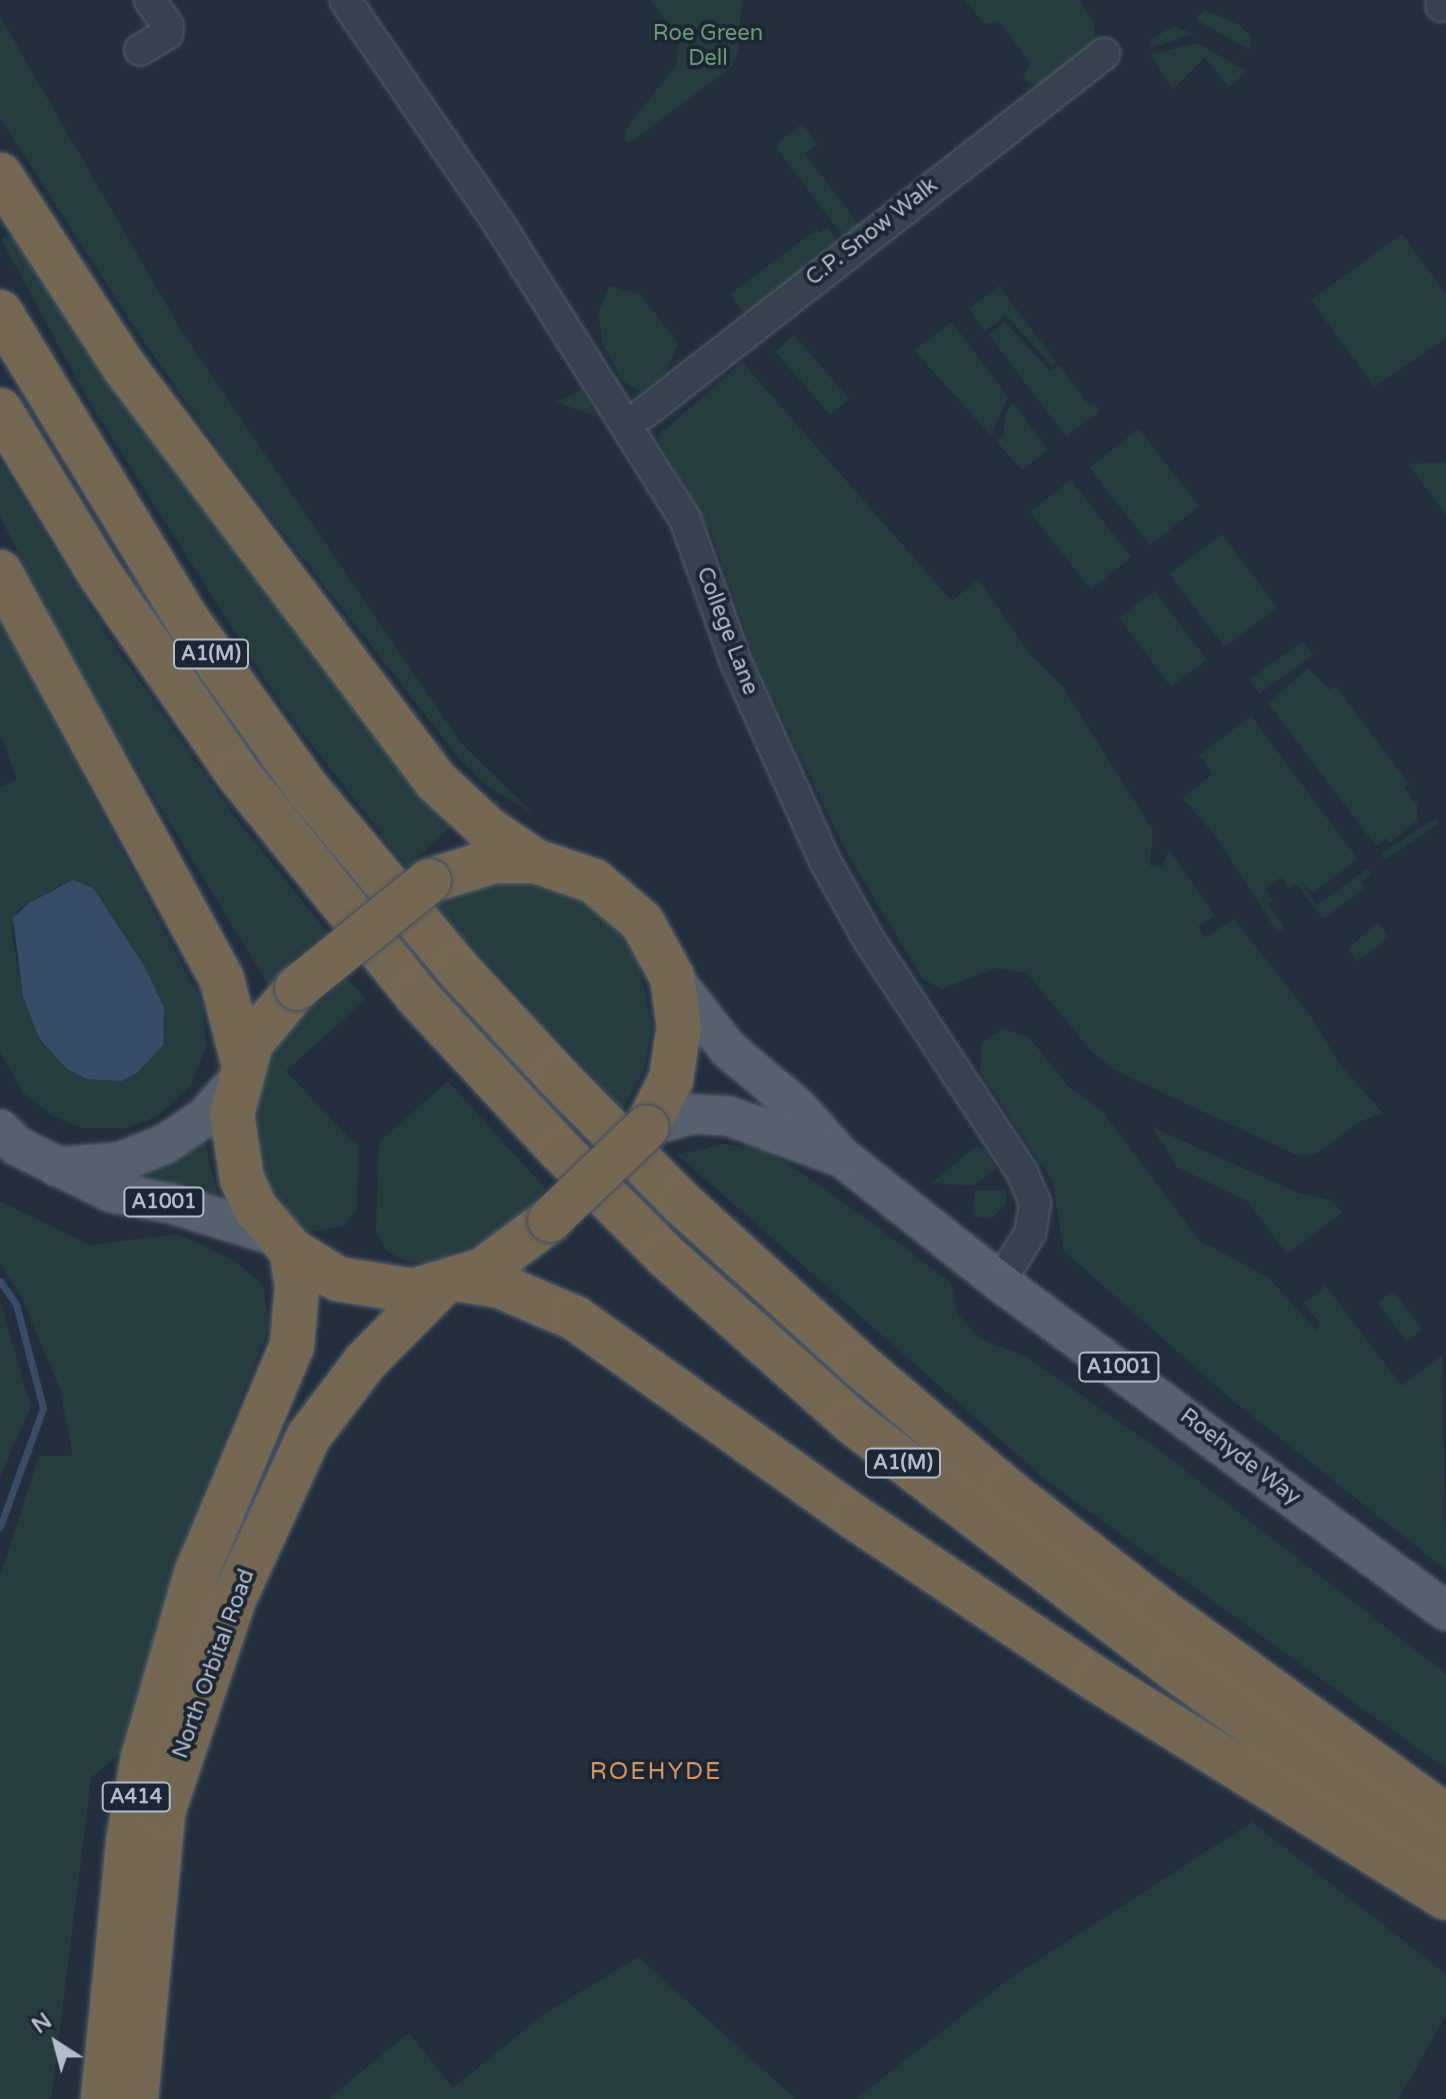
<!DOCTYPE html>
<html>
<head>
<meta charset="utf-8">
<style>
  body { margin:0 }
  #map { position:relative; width:1446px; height:2099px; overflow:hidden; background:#242f3e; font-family:"Varela Round",sans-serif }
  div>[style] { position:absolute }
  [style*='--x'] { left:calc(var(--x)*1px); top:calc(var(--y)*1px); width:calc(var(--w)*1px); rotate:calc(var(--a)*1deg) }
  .green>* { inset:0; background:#263c3f; transform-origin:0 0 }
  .water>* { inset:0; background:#394c67 }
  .stream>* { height:7px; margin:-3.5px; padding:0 3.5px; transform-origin:3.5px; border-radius:3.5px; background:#394c67 }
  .roads { filter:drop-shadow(0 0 2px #565f6c) drop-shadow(0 0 2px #565f6c) }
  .minor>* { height:30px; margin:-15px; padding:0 15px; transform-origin:15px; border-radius:15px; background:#38414e }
  .major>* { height:38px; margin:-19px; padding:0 19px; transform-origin:19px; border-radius:19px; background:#56606e }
  .highway>* { height:44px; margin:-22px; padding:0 22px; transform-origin:22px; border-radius:22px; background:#746855 }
  .bridges { filter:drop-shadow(0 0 2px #434c59) drop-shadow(0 0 2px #434c59) }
  .highway-bridge>* { height:44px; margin:-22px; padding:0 22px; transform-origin:22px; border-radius:22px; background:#746855 }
  span { translate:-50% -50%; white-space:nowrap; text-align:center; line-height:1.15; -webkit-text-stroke:8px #1d2633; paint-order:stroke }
  .shield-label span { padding:2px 6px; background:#1d2633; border:2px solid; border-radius:6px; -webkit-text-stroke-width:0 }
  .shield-label { font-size:20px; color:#b4bcc9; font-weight:700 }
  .park-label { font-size:22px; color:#6b9a76 }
  .street-label { font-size:22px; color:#b4bcc9 }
  .neighbourhood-label { font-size:24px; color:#d59563; letter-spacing:2px }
  .north { position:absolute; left:16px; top:2003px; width:80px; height:80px; -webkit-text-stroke:6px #1d2633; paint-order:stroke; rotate:324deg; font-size:22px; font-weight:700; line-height:32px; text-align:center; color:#b4bcc9 }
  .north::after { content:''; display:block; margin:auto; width:28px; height:36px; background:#b4bcc9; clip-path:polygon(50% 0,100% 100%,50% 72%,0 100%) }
</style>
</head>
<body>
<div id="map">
  <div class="green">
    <i style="clip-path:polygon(650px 0,742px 0,738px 52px,732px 66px,630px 143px,625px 141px,626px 129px,676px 65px,679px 38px)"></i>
    <i style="clip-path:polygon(965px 0,1079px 0,1094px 22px,1095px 44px,1045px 86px,1031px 84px,1023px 78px,1030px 63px,999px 21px,984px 24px)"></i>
    <i style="clip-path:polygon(1205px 10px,1239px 25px,1251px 37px,1249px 50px,1195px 19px)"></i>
    <i style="clip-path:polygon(0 16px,181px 330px,461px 743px,534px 814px,485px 785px,458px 757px,224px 457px,140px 336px,0 118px)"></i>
    <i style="clip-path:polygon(1173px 26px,1194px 34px,1150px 48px,1152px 39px)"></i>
    <i style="clip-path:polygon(1196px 43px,1247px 71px,1229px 88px,1205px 57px,1173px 89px,1150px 55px)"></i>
    <i style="clip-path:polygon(802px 124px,817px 144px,805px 154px,861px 227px,845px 239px,778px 150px,779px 142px)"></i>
    <i style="clip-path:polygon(827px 228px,839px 243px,747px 318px,730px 294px,816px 230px,819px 233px)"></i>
    <i style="clip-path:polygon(18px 231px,134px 407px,451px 827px,407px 867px,283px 708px,89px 402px,1px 239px)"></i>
    <i style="clip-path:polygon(1402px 234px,1446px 294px,1446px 338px,1374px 387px,1311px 300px)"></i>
    <i style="clip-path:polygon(609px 286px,640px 294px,678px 343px,667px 372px,641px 392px,622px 380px,602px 344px,599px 312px)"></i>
    <i style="clip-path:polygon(999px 286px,1056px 362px,1051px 365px,1006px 315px,985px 331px,969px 309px)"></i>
    <i style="clip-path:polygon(952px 322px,1008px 397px,991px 436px,914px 350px)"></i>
    <i style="clip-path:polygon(1005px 322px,1050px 371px,1059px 365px,1090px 406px,1094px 403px,1100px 411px,1066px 437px,989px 335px)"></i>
    <i style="left:794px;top:335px;width:84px;height:25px;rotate:49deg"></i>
    <i style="clip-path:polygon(742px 362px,952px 601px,978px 579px,1030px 654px,1062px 686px,1153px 830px,1150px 866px,1162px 867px,1169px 850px,1215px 915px,1198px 927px,1205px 938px,1234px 919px,1313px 1019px,1339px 1063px,1383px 1113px,1361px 1121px,1314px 1155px,1294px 1154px,1116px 1071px,1092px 1052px,1027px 973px,997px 968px,941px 989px,922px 978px,846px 852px,758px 667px,712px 535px,657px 437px)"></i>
    <i style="clip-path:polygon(582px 390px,595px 415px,595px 416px,556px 402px)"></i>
    <i style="clip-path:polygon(1013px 403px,1048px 450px,1022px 470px,996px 441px,1004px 434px,1005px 414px)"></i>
    <i style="left:1139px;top:429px;width:98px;height:63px;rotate:52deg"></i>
    <i style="clip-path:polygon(0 461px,111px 640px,234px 816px,329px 934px,268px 984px,84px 683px,0 516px)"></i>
    <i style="clip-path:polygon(1446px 462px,1446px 515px,1408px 464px)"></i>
    <i style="left:1071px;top:480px;width:98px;height:52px;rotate:52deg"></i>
    <i style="left:1222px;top:534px;width:92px;height:66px;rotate:53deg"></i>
    <i style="left:1155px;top:591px;width:86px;height:45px;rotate:53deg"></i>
    <i style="clip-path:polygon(evenodd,0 618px,203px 1005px,206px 1046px,191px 1086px,156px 1117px,126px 1128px,83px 1128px,54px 1117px,22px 1092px,0 1052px,0 787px,17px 779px,0 734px,0 618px,62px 884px,39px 1038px,23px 997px,11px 928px,19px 909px,62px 884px)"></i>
    <i style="left:1303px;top:641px;width:17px;height:66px;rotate:54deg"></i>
    <i style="clip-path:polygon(1308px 668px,1330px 690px,1336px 686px,1409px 784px,1404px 788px,1417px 805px,1417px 820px,1390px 843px,1386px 838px,1376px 846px,1268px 703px)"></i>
    <i style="clip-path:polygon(1251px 716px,1358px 859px,1313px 893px,1300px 880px,1317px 905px,1367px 869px,1371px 875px,1361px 882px,1365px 888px,1323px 919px,1296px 883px,1289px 888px,1281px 877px,1265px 889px,1273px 900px,1268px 904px,1285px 927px,1278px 933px,1215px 835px,1182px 798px,1213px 774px,1199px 755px)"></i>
    <i style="left:1435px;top:818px;width:7px;height:64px;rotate:56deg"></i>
    <i style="clip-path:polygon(515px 881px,578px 898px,612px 925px,638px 961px,652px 1026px,644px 1070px,623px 1109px,433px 904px,452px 893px)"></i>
    <i style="clip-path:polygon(1378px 922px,1389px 937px,1357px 962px,1348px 949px)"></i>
    <i style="clip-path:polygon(346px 977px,366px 999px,286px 1071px,358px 1147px,357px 1210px,343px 1227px,310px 1232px,300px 1228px,268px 1183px,256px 1108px,265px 1068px,285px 1033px)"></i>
    <i style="clip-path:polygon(1002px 1029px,1029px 1037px,1068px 1086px,1102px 1111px,1200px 1241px,1268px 1277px,1317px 1331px,1319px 1322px,1304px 1303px,1323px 1289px,1323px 1282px,1402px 1386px,1442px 1355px,1446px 1570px,1231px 1399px,1064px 1251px,1052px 1181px,980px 1071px,981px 1044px)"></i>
    <i style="clip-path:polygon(448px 1081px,546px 1189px,526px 1212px,483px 1242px,431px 1262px,407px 1262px,387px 1251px,376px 1233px,379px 1142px)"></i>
    <i style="clip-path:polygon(1152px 1127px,1296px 1192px,1333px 1201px,1342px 1213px,1287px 1254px,1247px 1201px,1177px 1167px)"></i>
    <i style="clip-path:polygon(204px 1139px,219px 1200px,119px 1175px)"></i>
    <i style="clip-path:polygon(723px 1144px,767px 1149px,864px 1217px,951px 1283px,958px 1315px,982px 1340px,1024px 1355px,1155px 1447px,1446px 1674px,1446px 1769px,1047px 1481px,678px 1155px)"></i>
    <i style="clip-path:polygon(975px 1147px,984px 1148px,996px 1169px,974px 1186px,931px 1183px)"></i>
    <i style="clip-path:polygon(975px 1190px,1007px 1190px,1006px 1204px,992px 1218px,973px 1217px)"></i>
    <i style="clip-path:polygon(0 1201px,90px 1245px,178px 1234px,232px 1259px,263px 1285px,269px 1328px,183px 1544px,120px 1753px,91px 1778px,51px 2099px,0 2099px,0 1576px,39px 1456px,73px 1456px,60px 1389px,22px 1298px,0 1263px)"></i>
    <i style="left:1393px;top:1291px;width:48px;height:20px;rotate:52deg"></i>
    <i style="clip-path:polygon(0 1300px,31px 1407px,0 1477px)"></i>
    <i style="clip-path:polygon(1252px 1822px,1446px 1974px,1446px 2015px,1399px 2099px,856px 2099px,1006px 1981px)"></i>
    <i style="clip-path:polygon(638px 1957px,796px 2099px,328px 2099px,409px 2033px,453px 2088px,544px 2014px)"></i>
  </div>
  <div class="water">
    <i style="clip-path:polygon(73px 880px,93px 888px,145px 967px,164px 1008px,163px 1045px,137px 1073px,121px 1081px,86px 1079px,66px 1068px,39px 1038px,23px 997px,13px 918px,29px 903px)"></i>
  </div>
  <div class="stream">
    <i style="--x:0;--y:1281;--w:28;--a:55"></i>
    <i style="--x:16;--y:1304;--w:107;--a:75.4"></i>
    <i style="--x:43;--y:1408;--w:127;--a:109.9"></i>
  </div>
  <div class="roads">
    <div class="minor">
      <i style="--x:345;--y:0;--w:272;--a:55.5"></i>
      <i style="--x:499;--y:224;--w:349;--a:57.8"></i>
      <i style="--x:685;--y:519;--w:152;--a:70.4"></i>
      <i style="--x:736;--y:662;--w:220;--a:65.9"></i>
      <i style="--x:826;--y:863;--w:88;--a:60.8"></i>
      <i style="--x:869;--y:940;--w:278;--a:56.6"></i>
      <i style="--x:1022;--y:1172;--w:34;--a:67"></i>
      <i style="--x:1035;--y:1203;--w:30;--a:99"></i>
      <i style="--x:1030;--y:1233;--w:57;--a:121.5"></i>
      <i style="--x:1441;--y:6;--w:6;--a:-39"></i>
      <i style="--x:140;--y:50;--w:31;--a:-31"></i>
      <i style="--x:167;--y:34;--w:8;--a:-83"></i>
      <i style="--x:168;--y:26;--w:32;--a:-125"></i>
      <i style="--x:644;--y:413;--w:584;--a:-37.97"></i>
    </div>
    <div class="major">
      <i style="--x:672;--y:977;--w:91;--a:52.1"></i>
      <i style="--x:728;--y:1049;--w:90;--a:40"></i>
      <i style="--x:797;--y:1107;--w:69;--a:48"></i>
      <i style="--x:843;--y:1158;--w:200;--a:38.3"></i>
      <i style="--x:1000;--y:1282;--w:554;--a:36.42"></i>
      <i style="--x:647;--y:1127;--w:47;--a:-16.1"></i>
      <i style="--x:692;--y:1114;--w:37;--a:3"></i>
      <i style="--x:729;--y:1116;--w:115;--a:20.3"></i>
      <i style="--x:0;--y:1129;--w:24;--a:45"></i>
      <i style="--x:17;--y:1146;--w:106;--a:26.3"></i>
      <i style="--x:112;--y:1193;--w:62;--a:10.2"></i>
      <i style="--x:173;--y:1204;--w:108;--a:17.3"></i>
      <i style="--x:57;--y:1167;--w:63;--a:-4.5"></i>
      <i style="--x:120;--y:1162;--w:48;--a:-21.8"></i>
      <i style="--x:165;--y:1144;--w:48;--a:-34"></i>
      <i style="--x:205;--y:1117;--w:48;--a:-48.4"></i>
    </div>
    <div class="highway">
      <i style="--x:0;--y:175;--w:230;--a:57.1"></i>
      <i style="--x:125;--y:368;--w:517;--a:53.02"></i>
      <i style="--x:436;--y:781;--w:72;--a:42.8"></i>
      <i style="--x:489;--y:830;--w:55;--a:34"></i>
      <i style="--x:0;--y:312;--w:362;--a:58.7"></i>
      <i style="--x:188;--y:621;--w:204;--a:54.6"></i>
      <i style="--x:306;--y:787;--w:239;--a:50.1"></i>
      <i style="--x:459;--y:970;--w:144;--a:47.2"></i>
      <i style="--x:557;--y:1076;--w:178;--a:45.5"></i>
      <i style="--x:682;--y:1203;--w:242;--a:42.3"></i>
      <i style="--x:861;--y:1366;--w:193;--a:40.4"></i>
      <i style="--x:1008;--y:1491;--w:193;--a:38.1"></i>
      <i style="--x:1160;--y:1610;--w:352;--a:35.8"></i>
      <i style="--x:0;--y:410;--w:194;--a:58.7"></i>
      <i style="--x:101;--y:576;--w:241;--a:55.3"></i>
      <i style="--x:238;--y:774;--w:285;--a:51.1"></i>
      <i style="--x:417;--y:996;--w:212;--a:47.1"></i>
      <i style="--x:561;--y:1151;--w:150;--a:45"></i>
      <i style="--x:667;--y:1257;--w:248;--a:41.7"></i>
      <i style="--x:852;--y:1422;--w:407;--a:37.4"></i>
      <i style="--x:1175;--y:1669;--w:333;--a:35.6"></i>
      <i style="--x:0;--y:572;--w:464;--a:61.4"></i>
      <i style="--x:222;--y:980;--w:85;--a:75.6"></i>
      <i style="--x:429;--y:881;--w:68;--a:-17.1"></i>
      <i style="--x:494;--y:861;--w:41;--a:0"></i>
      <i style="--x:535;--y:861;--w:62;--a:18.7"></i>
      <i style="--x:594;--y:881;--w:63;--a:40.5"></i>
      <i style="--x:642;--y:922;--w:63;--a:61.4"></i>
      <i style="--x:672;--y:977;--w:50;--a:82"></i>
      <i style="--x:679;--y:1027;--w:53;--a:98.7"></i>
      <i style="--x:671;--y:1079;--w:54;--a:116.6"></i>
      <i style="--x:297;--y:988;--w:72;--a:129.9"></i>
      <i style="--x:251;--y:1043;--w:73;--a:105"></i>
      <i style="--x:232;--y:1114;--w:66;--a:81.3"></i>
      <i style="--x:242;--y:1179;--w:33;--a:65"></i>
      <i style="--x:256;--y:1209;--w:54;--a:49.5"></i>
      <i style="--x:291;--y:1250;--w:55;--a:31.7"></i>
      <i style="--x:338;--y:1279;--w:76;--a:9.1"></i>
      <i style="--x:413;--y:1291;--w:73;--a:-16.7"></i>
      <i style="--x:483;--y:1270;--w:84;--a:-36.7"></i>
      <i style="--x:463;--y:1280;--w:37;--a:9"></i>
      <i style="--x:500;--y:1286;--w:82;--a:23.1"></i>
      <i style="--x:575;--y:1318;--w:343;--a:35.5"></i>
      <i style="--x:854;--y:1517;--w:291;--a:33.8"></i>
      <i style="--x:1096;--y:1679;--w:413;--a:32"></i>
      <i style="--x:103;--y:2099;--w:258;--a:-84.4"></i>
      <i style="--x:128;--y:1842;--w:85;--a:-79.9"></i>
      <i style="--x:143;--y:1758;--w:191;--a:-73.9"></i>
      <i style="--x:196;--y:1574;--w:247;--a:-67.2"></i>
      <i style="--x:292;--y:1346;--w:60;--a:-85.2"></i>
      <i style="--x:297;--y:1286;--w:36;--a:-99"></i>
      <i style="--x:136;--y:2099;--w:288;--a:-84.6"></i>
      <i style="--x:163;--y:1812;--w:222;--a:-71.6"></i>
      <i style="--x:233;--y:1601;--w:182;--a:-65.3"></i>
      <i style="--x:309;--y:1436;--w:94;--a:-52.8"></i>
      <i style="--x:366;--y:1361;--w:104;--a:-45.4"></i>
    </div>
  </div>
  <div class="bridges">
    <div class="highway-bridge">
      <i style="--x:297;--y:988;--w:170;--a:-39"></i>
      <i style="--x:550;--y:1220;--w:134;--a:-43.8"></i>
    </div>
  </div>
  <div class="shield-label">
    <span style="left:211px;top:654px">A1(M)</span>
    <span style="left:164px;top:1202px">A1001</span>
    <span style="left:1119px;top:1367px">A1001</span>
    <span style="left:903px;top:1463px">A1(M)</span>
    <span style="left:136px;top:1797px">A414</span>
  </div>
  <div class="park-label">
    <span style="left:708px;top:46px">Roe Green<br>Dell</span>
  </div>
  <div class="street-label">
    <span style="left:872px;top:232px;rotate:-38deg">C.P. Snow Walk</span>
    <span style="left:727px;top:631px;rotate:69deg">College Lane</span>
    <span style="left:1240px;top:1457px;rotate:37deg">Roehyde Way</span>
    <span style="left:214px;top:1664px;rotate:-70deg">North Orbital Road</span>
  </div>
  <div class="neighbourhood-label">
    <span style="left:656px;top:1772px">ROEHYDE</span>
  </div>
  <div class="north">N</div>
</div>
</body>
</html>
